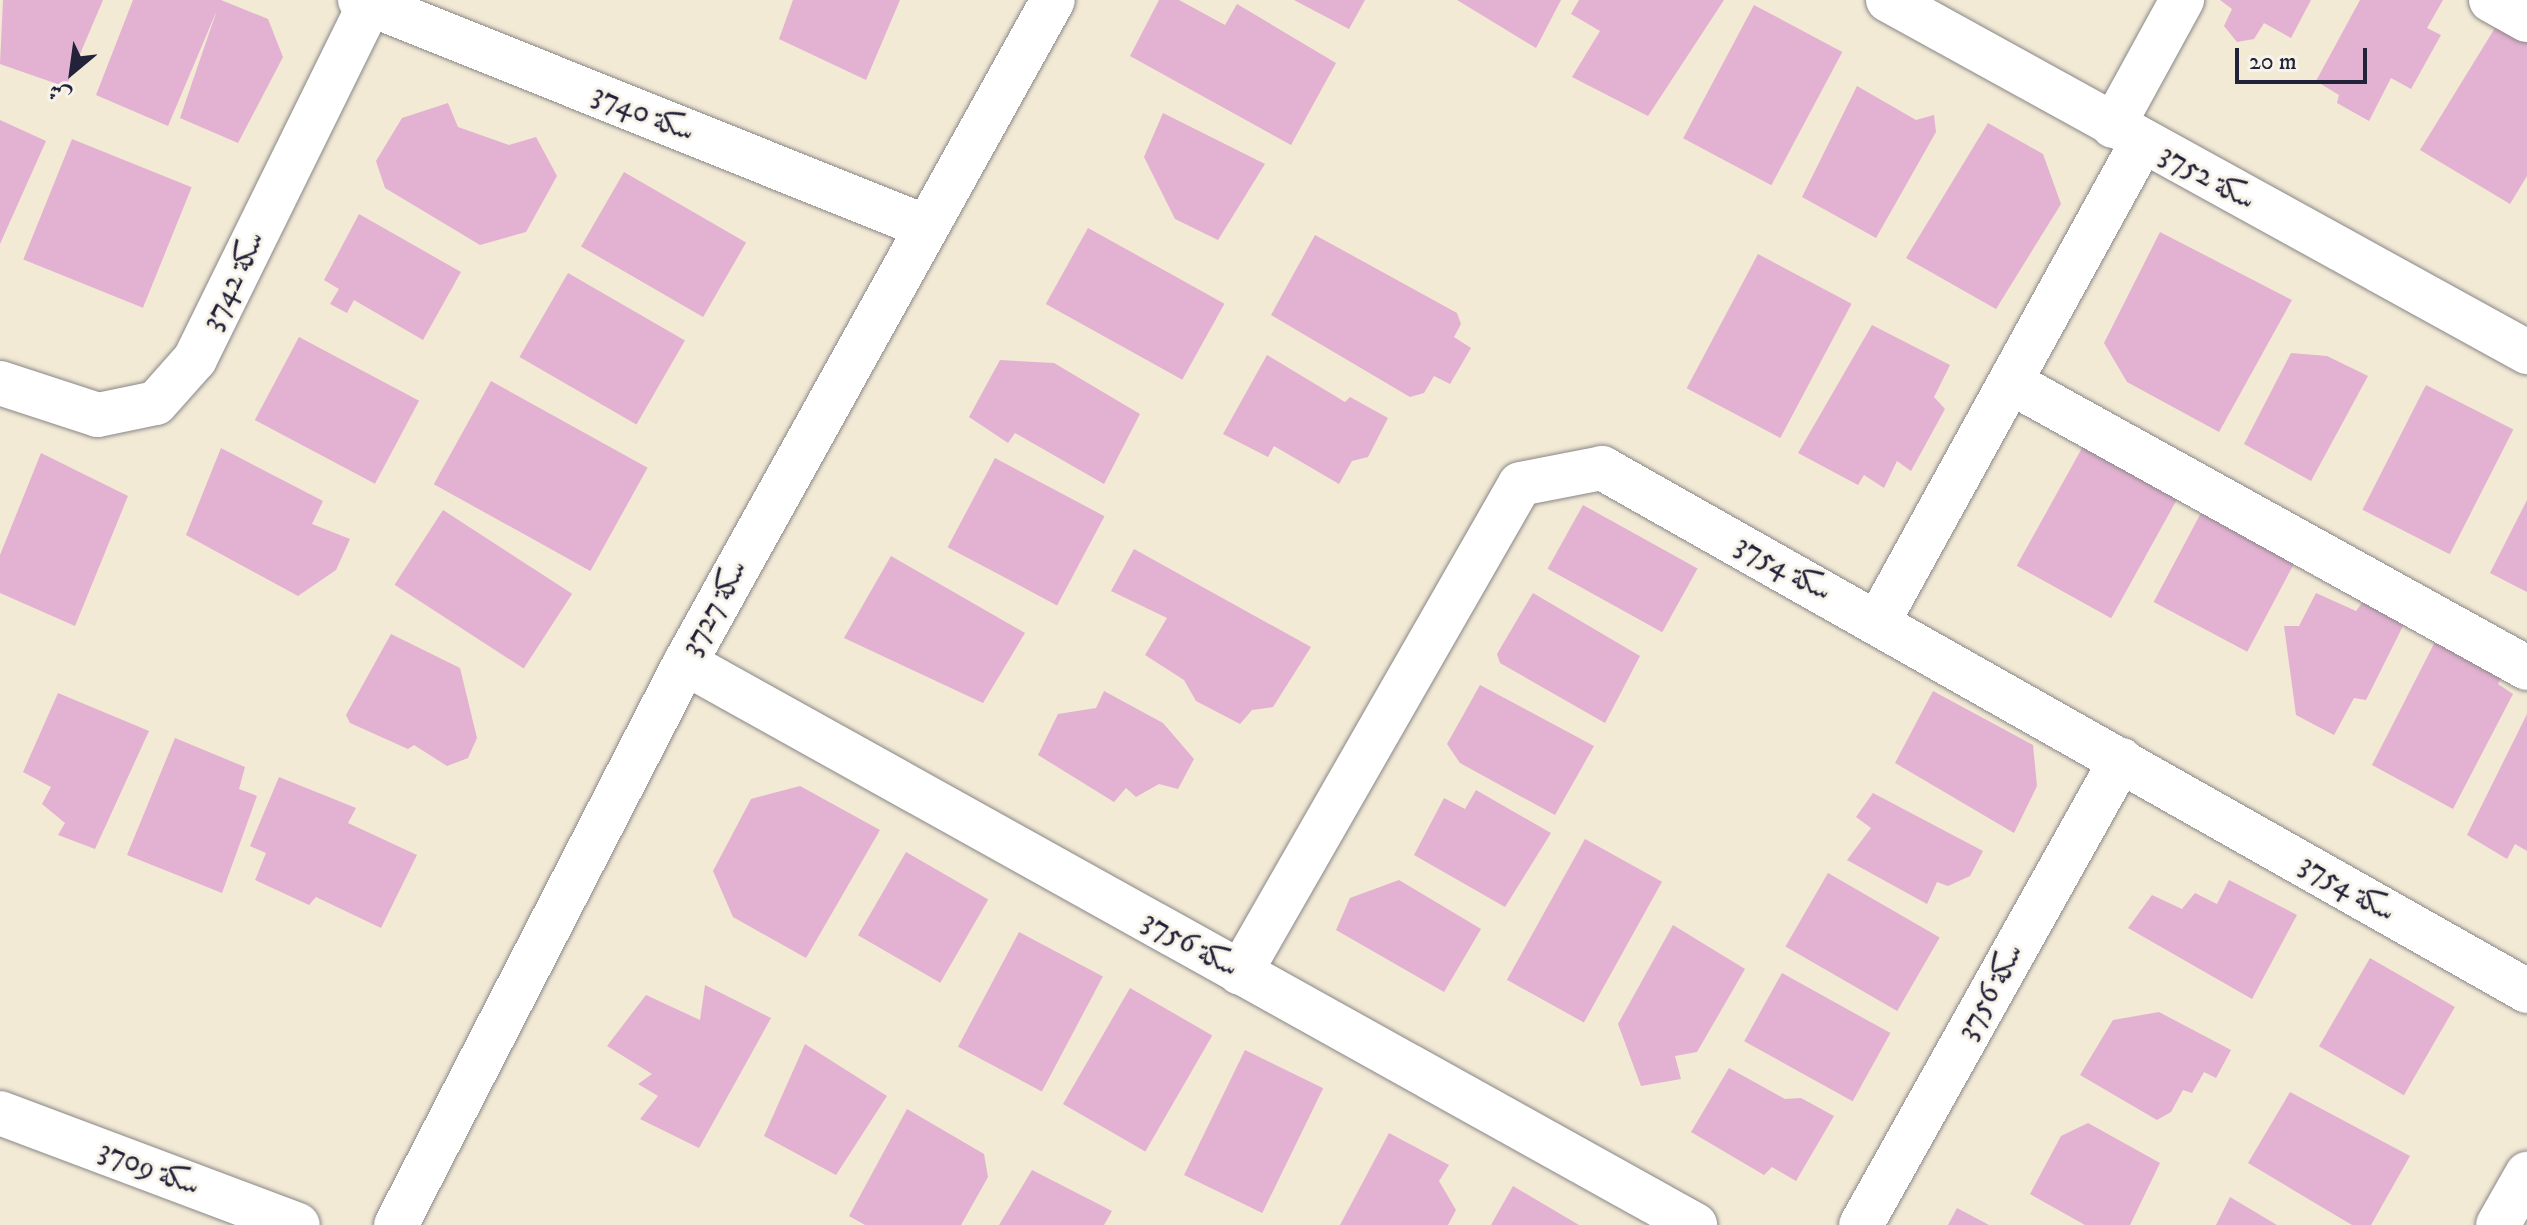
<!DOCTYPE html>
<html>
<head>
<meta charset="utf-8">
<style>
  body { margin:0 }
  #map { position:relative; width:2527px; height:1225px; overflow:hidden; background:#f2ead5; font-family:"IM FELL DW Pica",Amiri,serif }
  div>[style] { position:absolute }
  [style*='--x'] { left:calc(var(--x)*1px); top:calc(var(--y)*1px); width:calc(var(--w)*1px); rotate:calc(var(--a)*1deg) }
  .building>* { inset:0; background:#e3b1d1; transform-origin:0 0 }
  .roads { filter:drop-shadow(0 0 2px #8a8688) drop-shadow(0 0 2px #8a8688) }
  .street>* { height:44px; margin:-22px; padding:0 22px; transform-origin:22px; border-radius:22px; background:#fff }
  .secondary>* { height:44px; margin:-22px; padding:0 22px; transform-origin:22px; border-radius:22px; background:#fff }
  span { translate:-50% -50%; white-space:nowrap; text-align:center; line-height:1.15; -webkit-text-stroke:6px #f7f3e8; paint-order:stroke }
  .street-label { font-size:30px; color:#22223b }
  .north { position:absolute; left:32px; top:32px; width:80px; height:80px; -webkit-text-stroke:6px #f7f3e8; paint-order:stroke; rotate:209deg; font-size:22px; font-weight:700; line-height:32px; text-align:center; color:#22223b }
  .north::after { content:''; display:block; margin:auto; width:28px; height:36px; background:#22223b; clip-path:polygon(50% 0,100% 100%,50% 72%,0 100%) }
  .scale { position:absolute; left:2235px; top:48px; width:132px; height:36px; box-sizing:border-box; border:4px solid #22223b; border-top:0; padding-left:10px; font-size:24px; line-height:28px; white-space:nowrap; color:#22223b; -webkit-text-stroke:6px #f7f3e8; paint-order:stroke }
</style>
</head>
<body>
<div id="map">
  <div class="building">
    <i style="clip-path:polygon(3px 0,103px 0,66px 87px,0 64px)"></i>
    <i style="clip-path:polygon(133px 0,221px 0,268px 19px,283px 57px,238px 143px,180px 118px,217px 10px,168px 126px,96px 95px)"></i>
    <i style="clip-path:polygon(793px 0,900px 0,866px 80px,779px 39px)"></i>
    <i style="clip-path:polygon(1159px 0,1179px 0,1225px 25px,1237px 4px,1336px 63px,1291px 145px,1130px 56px)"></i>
    <i style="clip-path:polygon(1294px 0,1365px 0,1349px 29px)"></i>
    <i style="clip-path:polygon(1457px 0,1561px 0,1536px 48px)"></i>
    <i style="clip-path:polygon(1579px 0,1724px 0,1648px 116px,1572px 77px,1600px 31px,1571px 14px)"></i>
    <i style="clip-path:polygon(2220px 0,2311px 0,2291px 38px,2264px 23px,2254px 39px,2237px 42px,2224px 26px,2232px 9px)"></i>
    <i style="clip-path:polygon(2360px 0,2443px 0,2427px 28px,2441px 35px,2411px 89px,2391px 78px,2369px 121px,2337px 103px,2339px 95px,2316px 81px)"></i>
    <i style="left:1754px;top:5px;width:100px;height:151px;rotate:28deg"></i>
    <i style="clip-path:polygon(2498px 23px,2527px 39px,2527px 176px,2510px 204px,2420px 150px)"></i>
    <i style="clip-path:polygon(1857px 86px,1916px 120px,1934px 115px,1936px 132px,1876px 238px,1802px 197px)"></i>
    <i style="clip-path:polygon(448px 103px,458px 127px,509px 145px,536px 137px,557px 176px,526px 232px,480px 245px,385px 188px,376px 161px,402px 118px)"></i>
    <i style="clip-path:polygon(1163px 113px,1265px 164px,1218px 240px,1175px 219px,1144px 157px)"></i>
    <i style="clip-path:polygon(0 120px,46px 141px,0 244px)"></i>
    <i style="clip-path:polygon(1988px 123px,2043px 154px,2061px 204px,1996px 309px,1906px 258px)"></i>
    <i style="left:72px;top:139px;width:129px;height:130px;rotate:22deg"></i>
    <i style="left:624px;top:172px;width:141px;height:86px;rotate:30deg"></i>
    <i style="clip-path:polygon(359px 214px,461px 272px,423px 340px,354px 300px,347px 313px,330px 304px,339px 289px,324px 280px)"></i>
    <i style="left:1088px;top:228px;width:156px;height:87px;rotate:29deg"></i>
    <i style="clip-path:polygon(2160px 232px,2292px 300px,2219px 432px,2127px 382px,2104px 343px)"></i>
    <i style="clip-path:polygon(1315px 235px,1457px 313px,1461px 324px,1454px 337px,1471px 348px,1450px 384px,1434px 376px,1424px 393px,1410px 397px,1271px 315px)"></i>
    <i style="left:1758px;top:254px;width:106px;height:152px;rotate:28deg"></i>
    <i style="left:568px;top:273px;width:135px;height:97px;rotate:30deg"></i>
    <i style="clip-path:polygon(1872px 325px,1950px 365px,1934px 397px,1945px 409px,1911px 471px,1897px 461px,1884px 488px,1864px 475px,1858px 485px,1798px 453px)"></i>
    <i style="left:299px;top:337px;width:136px;height:94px;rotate:28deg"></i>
    <i style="clip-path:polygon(2291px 353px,2327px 356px,2368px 376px,2311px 481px,2244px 444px)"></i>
    <i style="clip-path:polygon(1267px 355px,1345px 402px,1350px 397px,1388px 418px,1368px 457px,1352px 461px,1339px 484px,1274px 446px,1268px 457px,1223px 434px)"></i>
    <i style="clip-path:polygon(1000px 360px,1054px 363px,1140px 414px,1104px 484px,1015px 433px,1008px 443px,969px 417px)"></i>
    <i style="left:491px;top:381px;width:179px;height:118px;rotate:29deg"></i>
    <i style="left:2426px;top:385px;width:98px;height:140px;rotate:27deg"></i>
    <i style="left:2087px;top:439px;width:108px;height:145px;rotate:29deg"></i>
    <i style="clip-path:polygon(221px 448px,323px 501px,312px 524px,350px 539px,336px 570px,298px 596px,186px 535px)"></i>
    <i style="clip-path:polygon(41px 453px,128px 496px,75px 626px,0 593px,0 555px)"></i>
    <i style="left:995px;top:458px;width:124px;height:101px;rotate:28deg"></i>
    <i style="left:2210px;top:496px;width:106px;height:120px;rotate:28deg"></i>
    <i style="clip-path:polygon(2527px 500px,2527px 592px,2490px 573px)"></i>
    <i style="left:1583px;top:505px;width:131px;height:73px;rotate:29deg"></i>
    <i style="left:443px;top:510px;width:154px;height:89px;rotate:33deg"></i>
    <i style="clip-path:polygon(1134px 549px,1311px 647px,1273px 707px,1252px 710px,1240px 724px,1196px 701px,1184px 680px,1145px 655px,1167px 618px,1111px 591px)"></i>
    <i style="clip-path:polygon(891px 556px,1025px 633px,983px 703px,844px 638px)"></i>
    <i style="clip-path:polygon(1533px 593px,1640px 656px,1605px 723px,1500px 663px,1497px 654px)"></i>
    <i style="clip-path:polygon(2316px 593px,2356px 611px,2368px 595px,2408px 616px,2366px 700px,2354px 698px,2334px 735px,2296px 715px,2284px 626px,2299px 626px)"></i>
    <i style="clip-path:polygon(391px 634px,460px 668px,477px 738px,468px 758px,447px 766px,414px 745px,408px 749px,350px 723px,346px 715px)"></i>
    <i style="clip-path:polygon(2438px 636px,2505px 670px,2498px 684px,2513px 694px,2453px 809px,2372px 765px)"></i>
    <i style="clip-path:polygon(1480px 685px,1594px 746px,1555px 815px,1460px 763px,1447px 744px)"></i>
    <i style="clip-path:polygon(1104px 691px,1163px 723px,1194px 759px,1178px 789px,1159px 784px,1136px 797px,1126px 788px,1114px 802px,1038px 755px,1058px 714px,1096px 708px)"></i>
    <i style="clip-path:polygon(1933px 691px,2033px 745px,2037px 786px,2014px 833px,1895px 763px)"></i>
    <i style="clip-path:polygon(58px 693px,149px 731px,95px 849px,58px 835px,65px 823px,42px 804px,51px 787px,23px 772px)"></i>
    <i style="clip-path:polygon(2527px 714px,2527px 851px,2515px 844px,2507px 859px,2467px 835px)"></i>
    <i style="clip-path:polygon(175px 738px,245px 767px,239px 789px,257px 796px,222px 893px,127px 855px)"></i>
    <i style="clip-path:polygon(279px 777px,356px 808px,348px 823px,417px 855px,381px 928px,316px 897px,309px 905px,255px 880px,266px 853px,250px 846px)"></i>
    <i style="clip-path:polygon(800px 786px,880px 830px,806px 958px,733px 917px,713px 871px,751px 799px)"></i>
    <i style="clip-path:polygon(1476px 790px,1551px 833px,1505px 907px,1414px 855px,1444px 798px,1465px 809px)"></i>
    <i style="clip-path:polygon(1873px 793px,1983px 851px,1970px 876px,1948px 886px,1937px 882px,1927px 904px,1847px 860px,1871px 828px,1856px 817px)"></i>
    <i style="left:1585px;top:839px;width:88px;height:161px;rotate:29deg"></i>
    <i style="left:906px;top:852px;width:95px;height:96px;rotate:30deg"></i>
    <i style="left:1828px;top:873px;width:129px;height:85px;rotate:30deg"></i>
    <i style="clip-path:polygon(1399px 880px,1481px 929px,1444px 992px,1336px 930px,1350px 898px)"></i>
    <i style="clip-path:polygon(2229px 880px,2297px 915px,2252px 999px,2128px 928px,2152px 895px,2182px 909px,2195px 893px,2217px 904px)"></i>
    <i style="clip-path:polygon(1673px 925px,1745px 969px,1697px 1052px,1675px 1056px,1681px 1079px,1641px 1086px,1618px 1024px)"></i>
    <i style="left:1019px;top:932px;width:95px;height:130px;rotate:28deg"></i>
    <i style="left:2370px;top:958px;width:98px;height:102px;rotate:30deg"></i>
    <i style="left:1782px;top:973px;width:124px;height:78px;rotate:29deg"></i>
    <i style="clip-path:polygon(705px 985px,771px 1018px,699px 1148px,640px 1119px,658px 1096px,638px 1084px,652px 1074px,607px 1046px,646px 995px,700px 1020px)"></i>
    <i style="left:1130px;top:988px;width:95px;height:134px;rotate:30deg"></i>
    <i style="clip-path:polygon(2159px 1012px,2231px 1050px,2216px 1078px,2204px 1072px,2192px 1093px,2183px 1090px,2171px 1112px,2157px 1120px,2080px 1075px,2113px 1020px)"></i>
    <i style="clip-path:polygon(805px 1044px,887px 1096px,836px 1175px,764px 1136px)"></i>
    <i style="left:1245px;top:1050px;width:87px;height:139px;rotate:26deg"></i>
    <i style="clip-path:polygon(1729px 1068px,1785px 1099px,1801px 1098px,1834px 1116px,1796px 1181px,1772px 1167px,1764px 1175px,1691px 1132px)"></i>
    <i style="clip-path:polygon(2290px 1092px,2410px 1156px,2371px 1225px,2352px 1225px,2248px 1163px)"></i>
    <i style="clip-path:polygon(907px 1109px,984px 1154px,988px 1177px,961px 1225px,865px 1225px,849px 1216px)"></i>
    <i style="clip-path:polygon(2088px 1123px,2160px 1163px,2130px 1225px,2085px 1225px,2030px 1194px,2061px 1136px)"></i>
    <i style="clip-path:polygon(1389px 1133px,1449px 1165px,1439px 1181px,1456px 1210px,1448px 1225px,1340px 1225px)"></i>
    <i style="clip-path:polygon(1032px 1170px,1112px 1211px,1104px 1225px,999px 1225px)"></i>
    <i style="clip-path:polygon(1513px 1186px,1579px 1225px,1491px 1225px)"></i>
    <i style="clip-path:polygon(2230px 1197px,2277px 1225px,2216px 1225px)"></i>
    <i style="clip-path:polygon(1957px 1208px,1989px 1225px,1948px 1225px)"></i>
  </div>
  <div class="roads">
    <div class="street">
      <i style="--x:360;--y:0;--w:610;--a:21.85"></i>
      <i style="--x:1888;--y:0;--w:730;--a:28.85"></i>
      <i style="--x:2491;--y:0;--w:41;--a:29.1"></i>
      <i style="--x:2113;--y:126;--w:144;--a:-61.3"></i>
      <i style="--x:2010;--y:382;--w:591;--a:28.95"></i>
      <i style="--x:0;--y:383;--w:103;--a:18.1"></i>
      <i style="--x:98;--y:415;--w:59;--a:-11.7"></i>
      <i style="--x:156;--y:403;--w:59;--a:-48.4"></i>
      <i style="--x:195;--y:359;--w:396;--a:-63.8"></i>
      <i style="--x:1878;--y:622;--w:548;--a:-61.19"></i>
      <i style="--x:685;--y:663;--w:1156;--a:29.09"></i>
      <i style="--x:1240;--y:973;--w:563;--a:-60.2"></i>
      <i style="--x:1520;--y:484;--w:84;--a:-11"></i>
      <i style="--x:1602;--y:468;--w:1063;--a:29.48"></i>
      <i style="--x:396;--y:1225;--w:632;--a:-62.79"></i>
      <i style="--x:685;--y:663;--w:758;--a:-60.97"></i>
      <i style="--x:1861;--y:1225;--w:533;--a:-60.79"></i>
      <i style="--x:2498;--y:1225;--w:59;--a:-60.4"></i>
    </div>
    <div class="secondary">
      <i style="--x:0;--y:1113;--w:318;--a:20.6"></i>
    </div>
  </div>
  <div class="street-label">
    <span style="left:643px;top:114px;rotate:22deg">سكة 3740</span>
    <span style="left:2207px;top:178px;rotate:29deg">سكة 3752</span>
    <span style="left:234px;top:281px;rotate:-64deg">سكة 3742</span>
    <span style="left:1783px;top:569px;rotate:29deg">سكة 3754</span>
    <span style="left:715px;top:608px;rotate:-61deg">سكة 3727</span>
    <span style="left:2347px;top:889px;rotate:30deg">سكة 3754</span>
    <span style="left:1190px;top:945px;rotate:29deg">سكة 3756</span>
    <span style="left:1991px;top:992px;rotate:-61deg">سكة 3756</span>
    <span style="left:149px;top:1169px;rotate:21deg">سكة 3709</span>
  </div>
  <div class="north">ش</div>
  <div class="scale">20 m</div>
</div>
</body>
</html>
